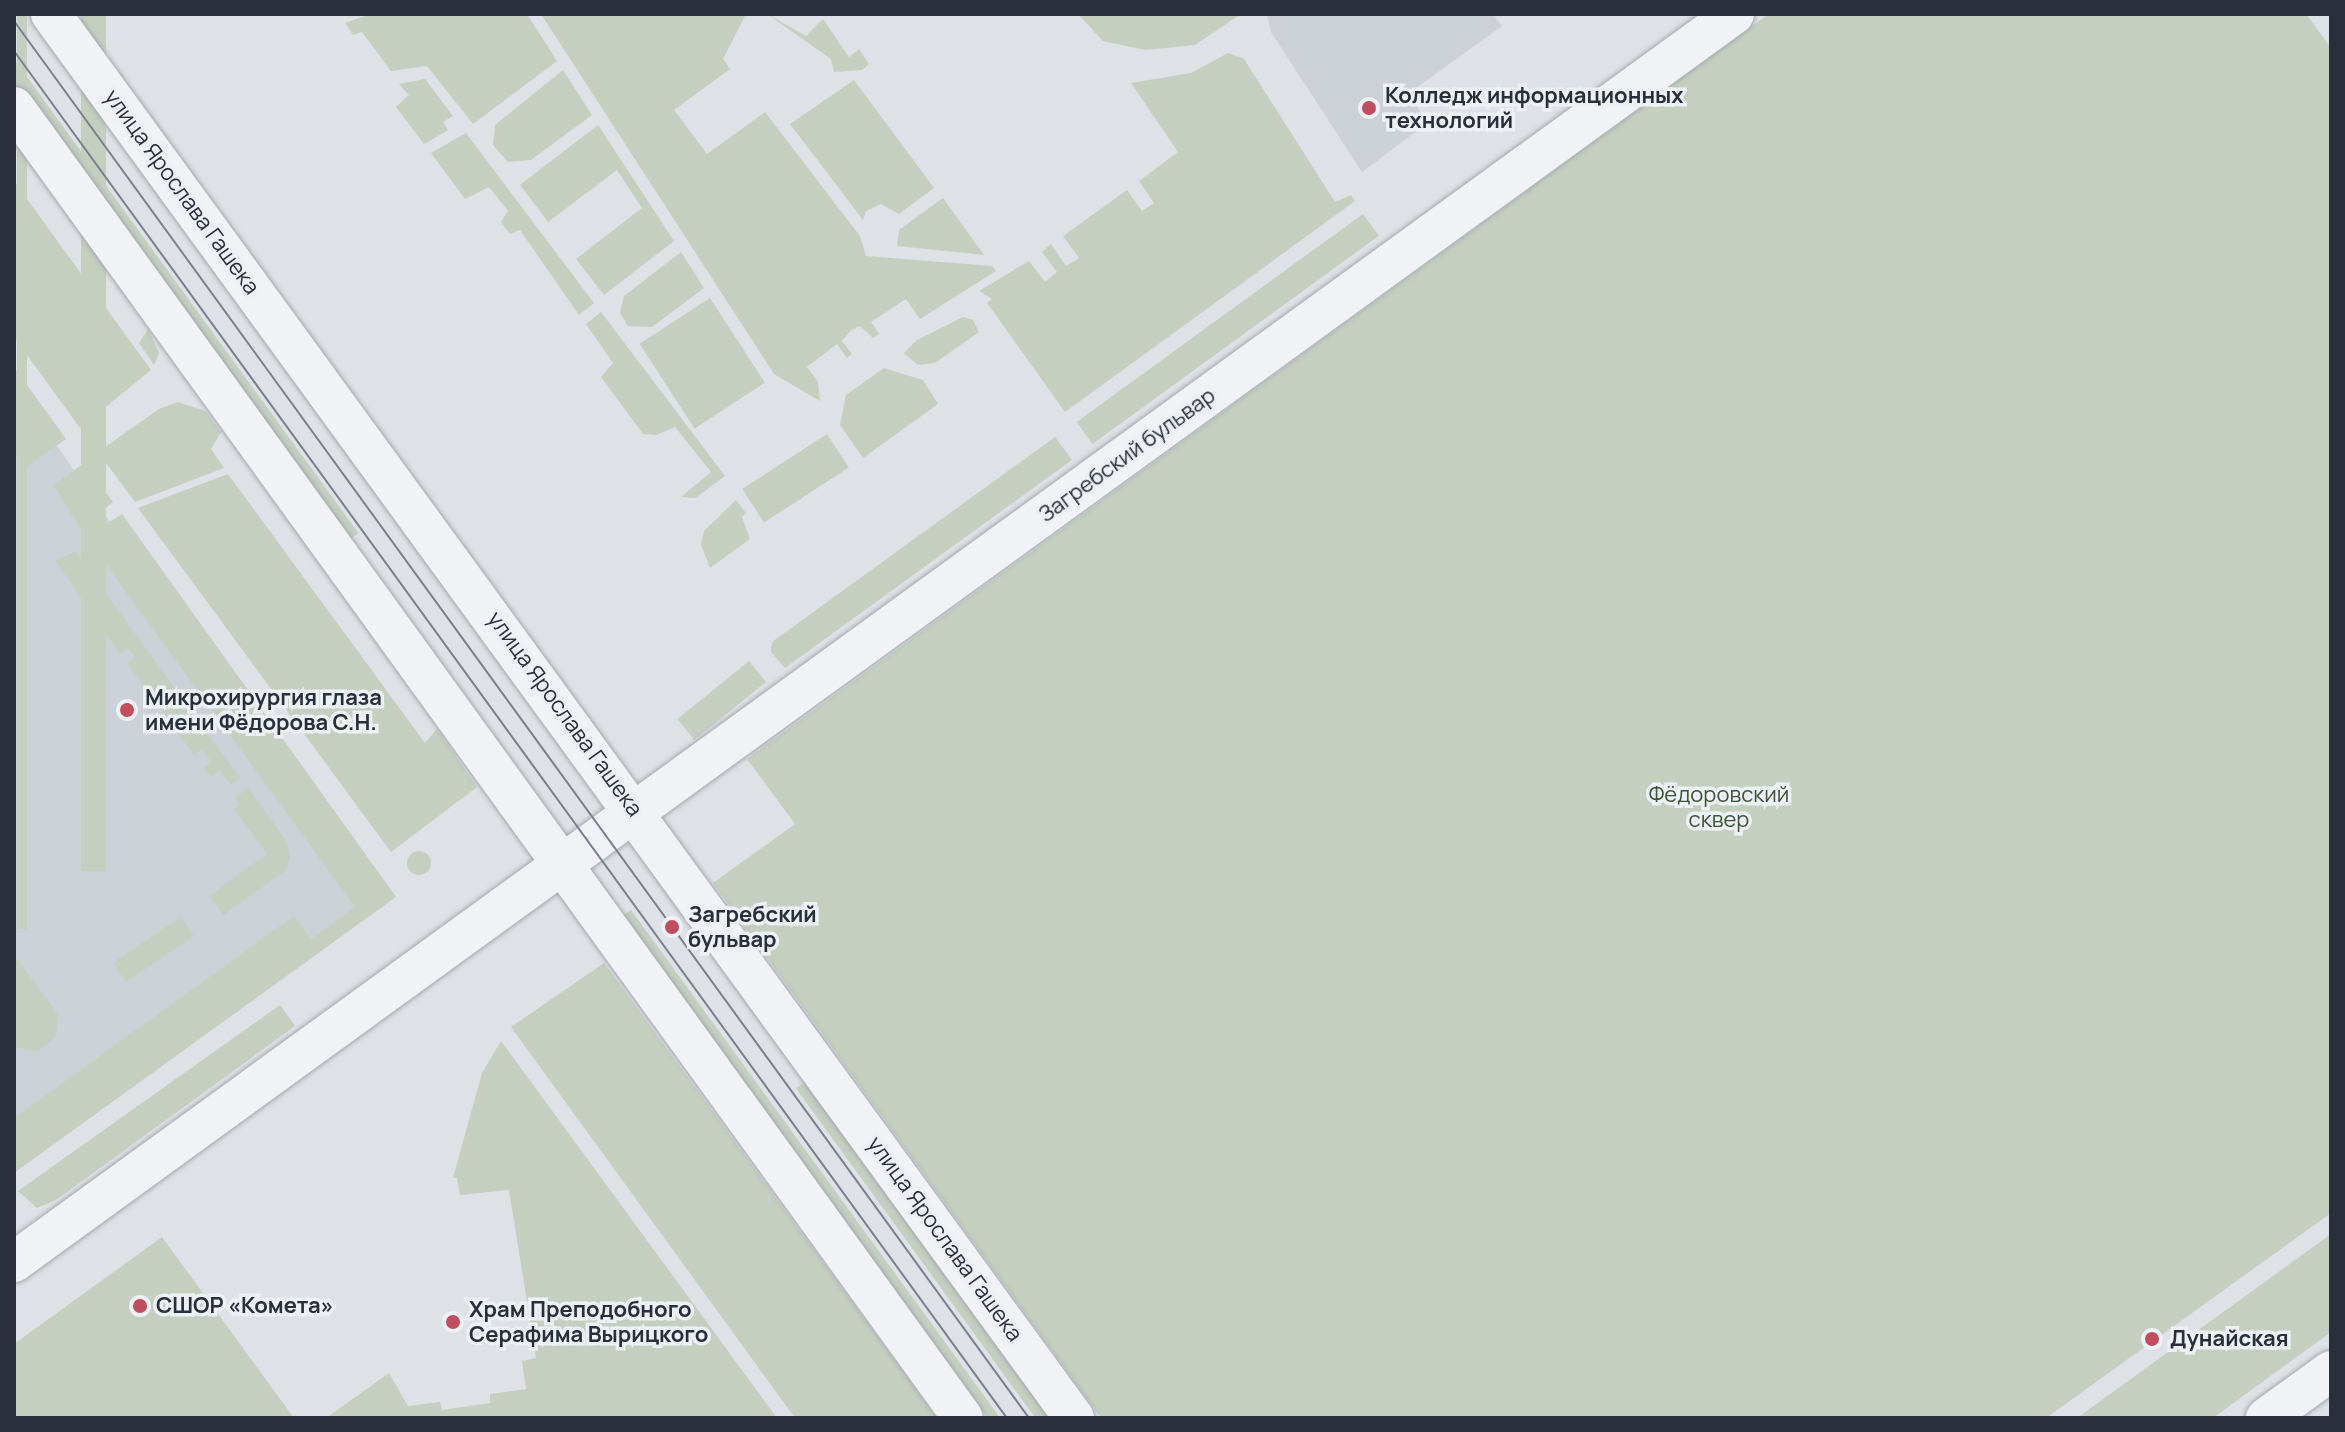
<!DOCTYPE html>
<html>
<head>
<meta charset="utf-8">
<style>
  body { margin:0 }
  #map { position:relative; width:2345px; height:1432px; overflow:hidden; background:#dee1e6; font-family:Manrope,sans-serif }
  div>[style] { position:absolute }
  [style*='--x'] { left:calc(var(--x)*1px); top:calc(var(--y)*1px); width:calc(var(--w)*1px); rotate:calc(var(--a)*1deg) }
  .built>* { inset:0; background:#ccd0d7 }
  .green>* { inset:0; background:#c4cfc0; transform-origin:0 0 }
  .round { border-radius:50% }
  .roads { filter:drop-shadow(0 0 2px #a4a8af) drop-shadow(0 0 2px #a4a8af) }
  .minor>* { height:40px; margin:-20px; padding:0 20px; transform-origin:20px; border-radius:20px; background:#f0f2f5 }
  .tram>* { height:2px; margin:-1px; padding:0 1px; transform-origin:1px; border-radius:1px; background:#79818e }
  .dots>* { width:22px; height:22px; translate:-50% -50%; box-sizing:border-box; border:4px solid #edf0f4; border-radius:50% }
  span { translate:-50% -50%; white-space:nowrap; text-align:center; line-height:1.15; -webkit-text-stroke:7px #edf0f4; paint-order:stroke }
  .poi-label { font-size:22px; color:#292f3b; font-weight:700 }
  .left { translate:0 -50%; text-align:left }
  .street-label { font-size:22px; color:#292f3b }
  .park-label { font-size:22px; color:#3d5537 }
  .frame { position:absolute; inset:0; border:16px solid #292f3b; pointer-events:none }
</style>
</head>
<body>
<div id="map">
  <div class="built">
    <i style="clip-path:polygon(1267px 14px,1493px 14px,1502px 26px,1409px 93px,1427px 123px,1362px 172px,1271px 32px)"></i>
    <i style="clip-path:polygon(14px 384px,374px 902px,14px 1164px)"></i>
  </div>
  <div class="green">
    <i style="left:17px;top:14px;width:10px;height:915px"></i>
    <i style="left:81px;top:14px;width:25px;height:857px"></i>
    <i style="clip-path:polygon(371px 14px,527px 14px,557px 61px,473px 124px,427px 66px,391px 71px,362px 32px,353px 35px,345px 23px)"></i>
    <i style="clip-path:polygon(541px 14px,746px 14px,723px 59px,730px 69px,674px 110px,707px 154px,765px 112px,860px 236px,866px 256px,992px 266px,996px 271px,920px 319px,906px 299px,871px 322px,879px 334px,873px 338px,860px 326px,851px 330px,842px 341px,852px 354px,847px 358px,837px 344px,807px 367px,818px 382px,820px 401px,774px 374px)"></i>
    <i style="clip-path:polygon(767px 14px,806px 36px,823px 19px,849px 57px,859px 49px,869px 64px,862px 70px,834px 72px,831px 59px)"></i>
    <i style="clip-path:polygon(1078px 14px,1241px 14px,1195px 45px,1145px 50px,1103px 41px)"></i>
    <i style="clip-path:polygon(1769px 14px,2306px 14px,2331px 48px,2331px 1213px,2046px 1418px,1101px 1418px,713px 883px,795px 824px,747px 759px)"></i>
    <i style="clip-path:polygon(1228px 53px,1244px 59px,1335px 202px,1351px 195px,1355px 201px,1065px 412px,987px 303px,992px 299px,979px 291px,1029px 261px,1045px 282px,1057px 272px,1042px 252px,1051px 244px,1066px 266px,1079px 258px,1063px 236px,1127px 190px,1142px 211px,1154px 203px,1139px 181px,1178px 152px,1131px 83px,1191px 73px)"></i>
    <i style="left:14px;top:59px;width:586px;height:19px;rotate:54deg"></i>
    <i style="clip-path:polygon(563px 70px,592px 115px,531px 160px,508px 162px,493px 145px,495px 125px)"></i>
    <i style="clip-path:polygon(425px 79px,453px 116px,443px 122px,448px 130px,424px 144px,396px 107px,409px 95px,399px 84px)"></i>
    <i style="clip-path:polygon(854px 80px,934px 188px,899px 214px,881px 204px,866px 211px,863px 220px,790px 124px)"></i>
    <i style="clip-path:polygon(598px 125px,674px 241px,604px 295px,576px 259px,642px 208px,617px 170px,548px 222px,520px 185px)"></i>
    <i style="clip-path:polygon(466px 133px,594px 303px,579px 315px,520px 230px,510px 234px,501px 222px,508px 211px,489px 187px,465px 199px,431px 153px)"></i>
    <i style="clip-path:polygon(14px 181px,151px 370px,80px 428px,14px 337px)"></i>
    <i style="clip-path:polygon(943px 198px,984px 255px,897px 246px,899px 230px)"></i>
    <i style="left:1363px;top:214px;width:27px;height:354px;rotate:54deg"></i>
    <i style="clip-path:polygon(681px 252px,704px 288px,652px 327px,628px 326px,620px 313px,624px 296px)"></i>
    <i style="left:710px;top:298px;width:101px;height:84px;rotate:57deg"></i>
    <i style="clip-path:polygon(601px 312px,725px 476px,695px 498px,681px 497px,711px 472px,675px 427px,656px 435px,643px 434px,601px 377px,613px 363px,586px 324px)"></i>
    <i style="clip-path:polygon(963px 317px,973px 320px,979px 332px,935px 363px,918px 365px,904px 353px,917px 340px)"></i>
    <i style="clip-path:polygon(148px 329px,159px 353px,154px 365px,139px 343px)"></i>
    <i style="clip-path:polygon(14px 367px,66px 439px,26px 467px,14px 450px)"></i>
    <i style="clip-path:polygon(884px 368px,923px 380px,938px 404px,863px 458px,840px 425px,846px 395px)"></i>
    <i style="clip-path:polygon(178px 402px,205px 411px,221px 432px,211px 449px,224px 468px,135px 502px,98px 452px,159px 409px)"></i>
    <i style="left:827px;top:434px;width:40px;height:101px;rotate:57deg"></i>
    <i style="clip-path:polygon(1055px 437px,1072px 460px,785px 668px,771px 652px,772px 642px)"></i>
    <i style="clip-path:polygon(84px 463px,113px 502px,80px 529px,54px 485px)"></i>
    <i style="clip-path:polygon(228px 474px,425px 743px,437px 729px,477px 787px,391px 852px,138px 508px)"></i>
    <i style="clip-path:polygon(736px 500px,746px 513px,742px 517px,750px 539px,710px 568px,701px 545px,704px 531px)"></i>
    <i style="clip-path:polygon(122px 514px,396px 897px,14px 1173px,14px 1118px,294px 916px,311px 939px,355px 907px,86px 537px)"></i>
    <i style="clip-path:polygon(76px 552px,240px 778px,231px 785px,220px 771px,211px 777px,204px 768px,211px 761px,202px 749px,194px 755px,161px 709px,169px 703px,161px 692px,152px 698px,127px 663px,135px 657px,128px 648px,120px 654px,55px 560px)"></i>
    <i style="left:749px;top:661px;width:27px;height:92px;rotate:51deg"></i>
    <i style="clip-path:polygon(248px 788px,287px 842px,290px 857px,286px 870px,224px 915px,209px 896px,267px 854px,234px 809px,240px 804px,235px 798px)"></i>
    <i class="round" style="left:407px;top:851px;width:24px;height:24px"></i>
    <i style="left:631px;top:910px;width:628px;height:10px;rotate:54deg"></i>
    <i style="left:181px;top:917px;width:23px;height:82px;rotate:56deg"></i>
    <i style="clip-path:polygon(14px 955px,58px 1014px,56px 1037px,37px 1051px,14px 1047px)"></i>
    <i style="clip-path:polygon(604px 963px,937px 1418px,795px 1418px,511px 1027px)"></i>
    <i style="clip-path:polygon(280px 1005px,295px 1026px,56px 1200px,37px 1208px,18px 1191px)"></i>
    <i style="clip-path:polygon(501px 1041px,777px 1418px,326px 1418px,389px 1373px,408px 1406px,440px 1402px,442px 1410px,490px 1403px,490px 1394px,526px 1389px,522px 1361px,536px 1358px,509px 1190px,460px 1195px,457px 1178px,453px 1178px,482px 1073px)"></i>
    <i style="left:805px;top:1082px;width:416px;height:11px;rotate:54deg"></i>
    <i style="clip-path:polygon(2331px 1234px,2331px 1332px,2213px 1418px,2077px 1418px)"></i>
    <i style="clip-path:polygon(162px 1237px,294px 1418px,14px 1418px,14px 1344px)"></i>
  </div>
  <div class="roads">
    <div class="minor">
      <i style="--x:51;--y:14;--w:1737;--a:53.92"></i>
      <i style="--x:14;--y:107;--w:1618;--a:54.1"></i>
      <i style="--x:14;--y:1262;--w:2125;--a:-35.96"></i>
      <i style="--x:2266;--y:1418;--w:80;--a:-35.9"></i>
    </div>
  </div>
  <div class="tram">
    <i style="--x:14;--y:21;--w:1727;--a:54"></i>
    <i style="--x:14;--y:51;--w:1690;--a:54.01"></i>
  </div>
  <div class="dots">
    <i style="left:1369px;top:108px;background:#c04e5f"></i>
    <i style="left:127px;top:710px;background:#c04e5f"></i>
    <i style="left:672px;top:927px;background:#c04e5f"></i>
    <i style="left:140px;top:1306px;background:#c04e5f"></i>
    <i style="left:453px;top:1322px;background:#c04e5f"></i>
    <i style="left:2152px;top:1339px;background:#c04e5f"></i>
  </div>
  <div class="poi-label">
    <span class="left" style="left:1385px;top:108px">Колледж информационных<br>технологий</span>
    <span class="left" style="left:145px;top:710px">Микрохирургия глаза<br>имени Фёдорова С.Н.</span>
    <span class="left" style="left:688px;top:927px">Загребский<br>бульвар</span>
    <span class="left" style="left:156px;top:1306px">СШОР «Комета»</span>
    <span class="left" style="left:469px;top:1322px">Храм Преподобного<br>Серафима Вырицкого</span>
    <span class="left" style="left:2170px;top:1339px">Дунайская</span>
  </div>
  <div class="street-label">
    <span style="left:182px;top:192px;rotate:54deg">улица Ярослава Гашека</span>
    <span style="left:1127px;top:455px;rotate:-36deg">Загребский бульвар</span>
    <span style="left:565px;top:714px;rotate:54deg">улица Ярослава Гашека</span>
    <span style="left:945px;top:1239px;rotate:54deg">улица Ярослава Гашека</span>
  </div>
  <div class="park-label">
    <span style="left:1719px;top:807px">Фёдоровский<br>сквер</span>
  </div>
  <div class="frame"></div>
</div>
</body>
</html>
